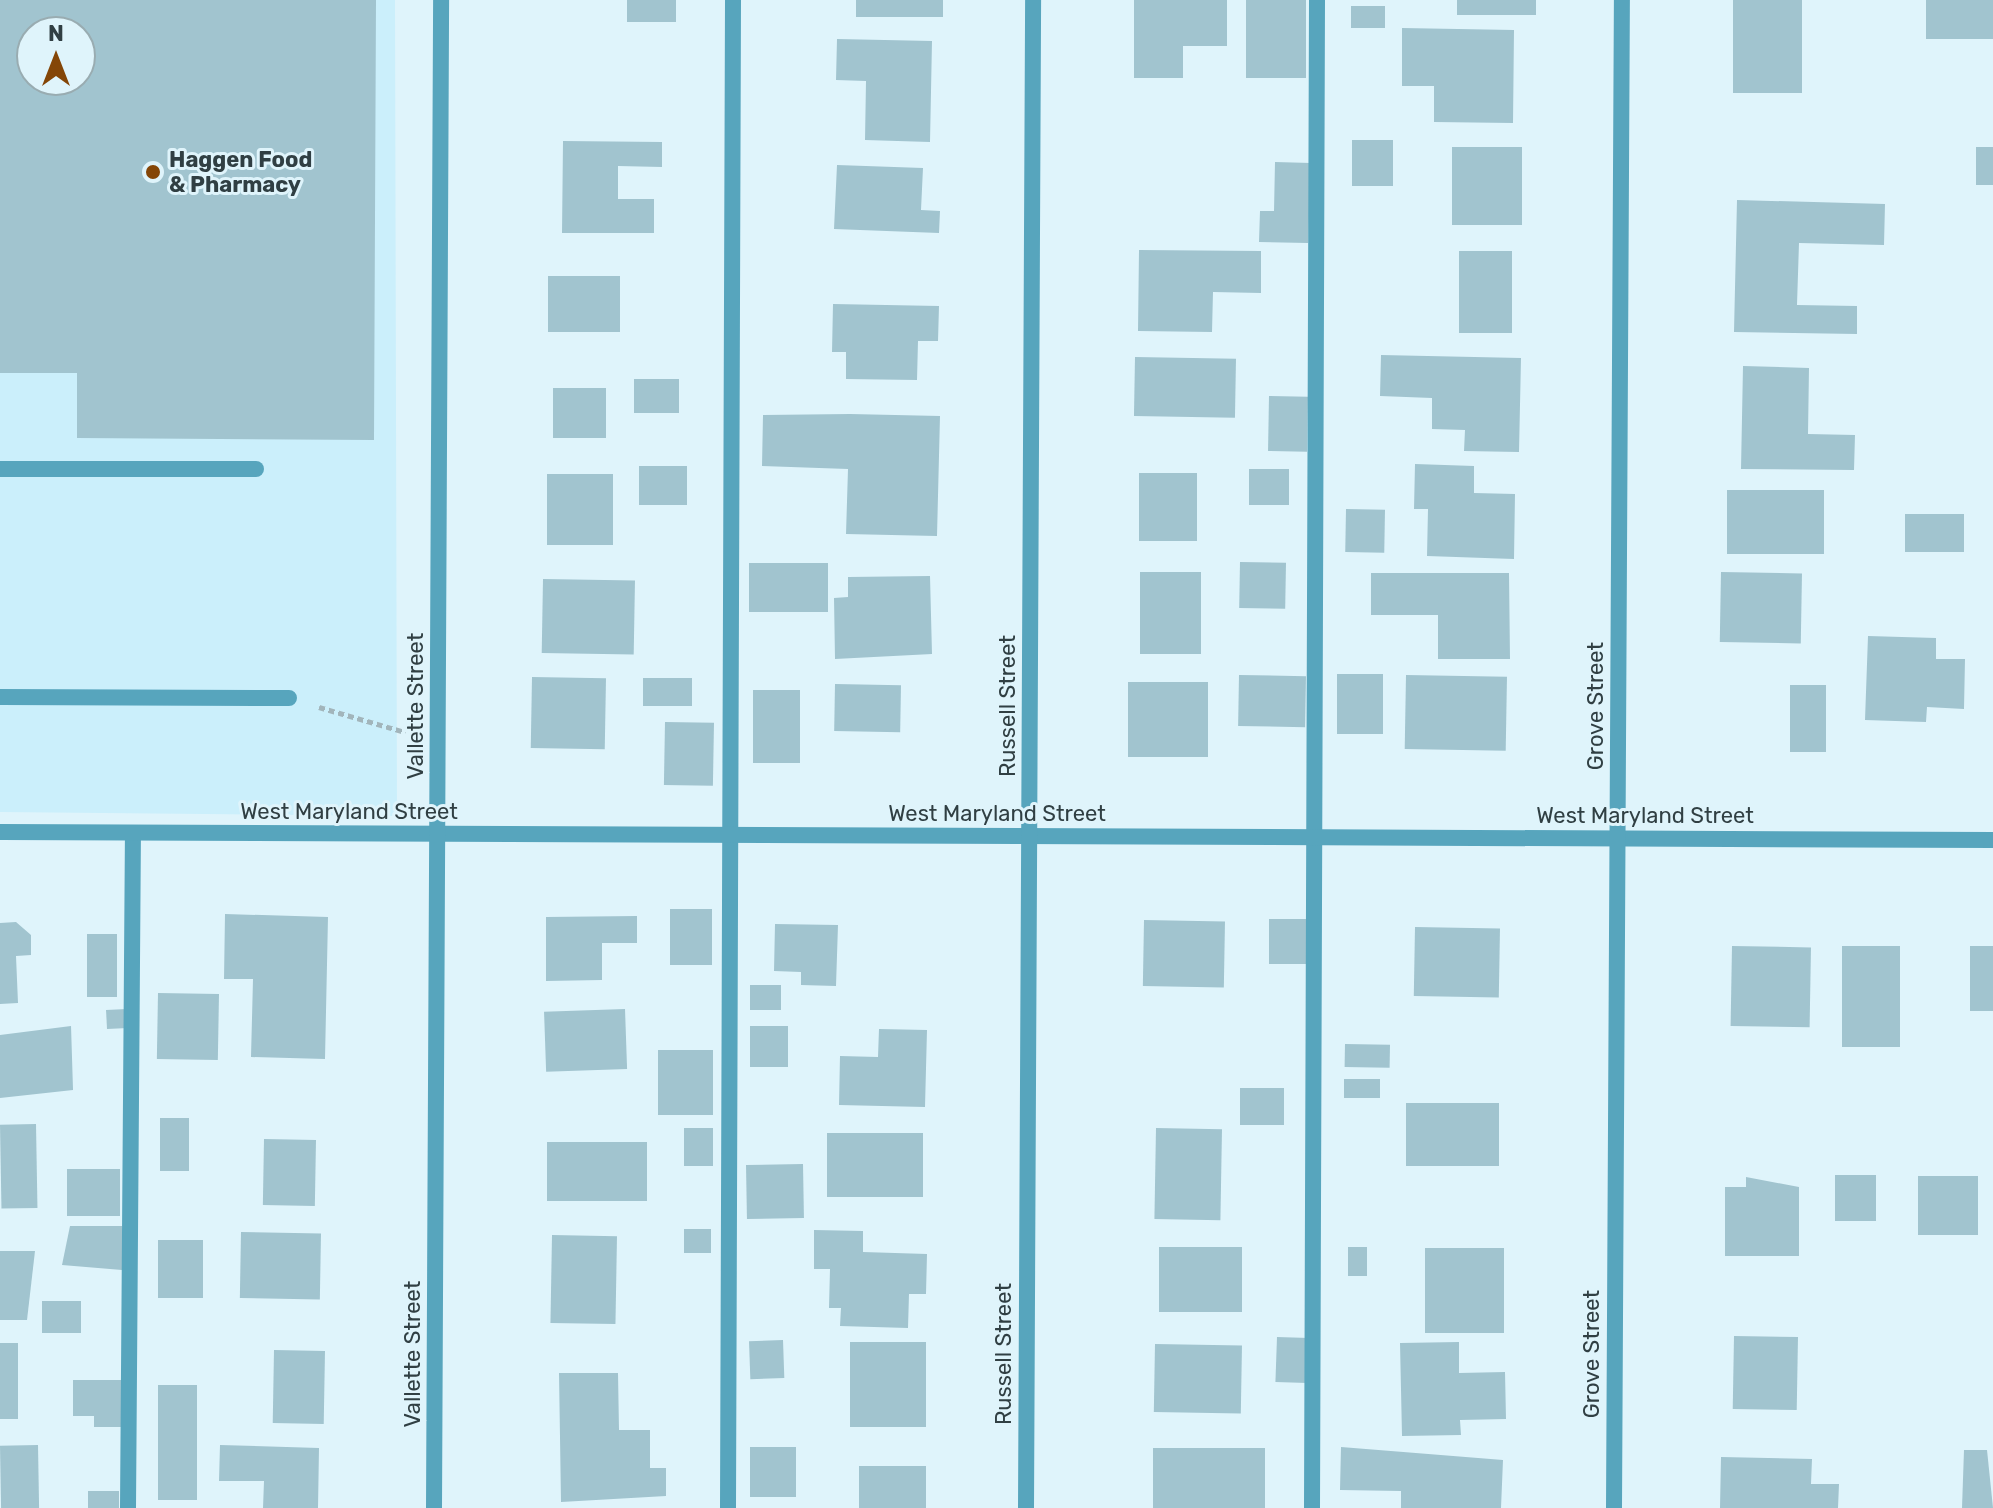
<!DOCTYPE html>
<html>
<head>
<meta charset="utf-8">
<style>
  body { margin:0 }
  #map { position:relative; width:1993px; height:1508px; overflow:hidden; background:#dff4fb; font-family:Rubik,sans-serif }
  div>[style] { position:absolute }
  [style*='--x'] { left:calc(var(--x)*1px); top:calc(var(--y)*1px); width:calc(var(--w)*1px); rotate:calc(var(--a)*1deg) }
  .built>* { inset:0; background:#cbeffb }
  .building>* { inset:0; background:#a1c4cf; transform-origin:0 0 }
  .path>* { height:5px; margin-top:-2.5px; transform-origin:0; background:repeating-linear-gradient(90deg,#a2b5bb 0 6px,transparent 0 10px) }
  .service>* { height:16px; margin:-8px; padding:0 8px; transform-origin:8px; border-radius:8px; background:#57a5bd }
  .minor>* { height:16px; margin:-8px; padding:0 8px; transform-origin:8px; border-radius:8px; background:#57a5bd }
  .dots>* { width:22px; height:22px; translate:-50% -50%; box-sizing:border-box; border:4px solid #dff4fb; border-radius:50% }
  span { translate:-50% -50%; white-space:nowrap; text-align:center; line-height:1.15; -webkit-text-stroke:6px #dff4fb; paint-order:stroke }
  .poi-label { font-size:22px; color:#303f43; font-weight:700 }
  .left { translate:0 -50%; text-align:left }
  .street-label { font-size:22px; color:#303f43 }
  .north { position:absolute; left:16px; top:16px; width:80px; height:80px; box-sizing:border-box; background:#dff4fb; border:2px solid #99acb1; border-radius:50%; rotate:0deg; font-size:22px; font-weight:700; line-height:32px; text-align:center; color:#303f43 }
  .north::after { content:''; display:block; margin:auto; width:28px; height:36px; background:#844607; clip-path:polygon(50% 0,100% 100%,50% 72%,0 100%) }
</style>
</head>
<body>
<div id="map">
  <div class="built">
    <i style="clip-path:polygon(evenodd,0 0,395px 0,397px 816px,0 812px,0 0,32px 32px,80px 32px,80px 80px,32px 80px,32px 32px)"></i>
  </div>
  <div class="building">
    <i style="clip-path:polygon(evenodd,0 0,376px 0,374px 440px,77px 438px,77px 373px,0 373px,0 0,32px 32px,80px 32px,80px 80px,32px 80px,32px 32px)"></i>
    <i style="left:627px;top:0;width:49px;height:22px"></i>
    <i style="left:856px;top:0;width:87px;height:17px"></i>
    <i style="clip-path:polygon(1134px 0,1227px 0,1227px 46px,1183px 46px,1183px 78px,1134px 78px)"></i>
    <i style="left:1246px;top:0;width:60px;height:78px"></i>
    <i style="left:1457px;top:0;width:79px;height:15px"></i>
    <i style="left:1733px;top:0;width:69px;height:93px"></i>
    <i style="left:1926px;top:0;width:67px;height:39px"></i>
    <i style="left:1351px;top:6px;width:34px;height:22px"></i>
    <i style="clip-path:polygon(1402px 28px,1514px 30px,1513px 123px,1434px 122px,1434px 86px,1402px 86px)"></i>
    <i style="clip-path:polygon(837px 39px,932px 41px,930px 142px,865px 140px,866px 81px,836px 80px)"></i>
    <i style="left:1352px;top:140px;width:41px;height:46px"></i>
    <i style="clip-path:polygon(563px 141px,662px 142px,662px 167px,618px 166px,618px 199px,654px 199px,654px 233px,562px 233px)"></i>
    <i style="left:1452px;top:147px;width:70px;height:78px"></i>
    <i style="left:1976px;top:147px;width:17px;height:38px"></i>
    <i style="clip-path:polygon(1275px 162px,1311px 163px,1308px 243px,1259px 242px,1260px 211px,1274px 211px)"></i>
    <i style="clip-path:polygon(837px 165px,923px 168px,921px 210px,940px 211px,939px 233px,834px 229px)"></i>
    <i style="clip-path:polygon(1737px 200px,1885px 204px,1884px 245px,1799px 243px,1797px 305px,1857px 306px,1857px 334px,1734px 332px)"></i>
    <i style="clip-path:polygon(1139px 250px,1261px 251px,1261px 293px,1213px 292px,1212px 332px,1138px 331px)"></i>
    <i style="left:1459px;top:251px;width:53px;height:82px"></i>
    <i style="left:548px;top:276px;width:72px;height:56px"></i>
    <i style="clip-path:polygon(833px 304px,939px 306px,938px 341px,918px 341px,917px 380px,846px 379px,846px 352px,832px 352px)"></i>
    <i style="clip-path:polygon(1381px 355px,1521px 358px,1519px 452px,1464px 451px,1465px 430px,1432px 429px,1432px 398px,1380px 396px)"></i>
    <i style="left:1135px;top:357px;width:101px;height:59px;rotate:1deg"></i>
    <i style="clip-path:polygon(1743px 366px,1809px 368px,1808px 434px,1855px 435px,1854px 470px,1741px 469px)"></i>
    <i style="left:634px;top:379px;width:45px;height:34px"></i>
    <i style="left:553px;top:388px;width:53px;height:50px"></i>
    <i style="left:1269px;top:396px;width:39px;height:55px;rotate:1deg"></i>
    <i style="clip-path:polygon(850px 414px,940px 416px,937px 536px,846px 534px,848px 469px,762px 466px,763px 415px)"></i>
    <i style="clip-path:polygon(1415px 464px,1474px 466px,1474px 493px,1515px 494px,1514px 559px,1427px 556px,1428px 509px,1414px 509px)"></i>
    <i style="left:639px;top:466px;width:48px;height:39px"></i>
    <i style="left:1249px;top:469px;width:40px;height:36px"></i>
    <i style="left:1139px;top:473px;width:58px;height:68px"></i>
    <i style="left:547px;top:474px;width:66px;height:71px"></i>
    <i style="left:1727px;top:490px;width:97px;height:64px"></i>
    <i style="left:1346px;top:509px;width:39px;height:43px;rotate:1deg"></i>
    <i style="left:1905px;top:514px;width:59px;height:38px"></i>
    <i style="left:1240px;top:562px;width:46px;height:46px;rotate:1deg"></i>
    <i style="left:749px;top:563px;width:79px;height:49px"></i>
    <i style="left:1140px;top:572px;width:61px;height:82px"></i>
    <i style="left:1721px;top:572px;width:81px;height:70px;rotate:1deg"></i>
    <i style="clip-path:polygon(1371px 573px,1509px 573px,1510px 659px,1438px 659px,1438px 615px,1371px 615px)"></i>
    <i style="clip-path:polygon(930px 576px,932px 654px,835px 659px,834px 598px,848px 597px,848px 577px)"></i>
    <i style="left:543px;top:579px;width:92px;height:74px;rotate:1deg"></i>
    <i style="clip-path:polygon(1868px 636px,1936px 638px,1936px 659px,1965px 659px,1964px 709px,1927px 707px,1926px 722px,1865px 720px)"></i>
    <i style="left:1337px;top:674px;width:46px;height:60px"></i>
    <i style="left:1239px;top:675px;width:67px;height:51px;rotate:1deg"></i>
    <i style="left:1406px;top:675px;width:101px;height:74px;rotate:1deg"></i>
    <i style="left:532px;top:677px;width:74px;height:71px;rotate:1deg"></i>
    <i style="left:643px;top:678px;width:49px;height:28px"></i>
    <i style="left:1128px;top:682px;width:80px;height:75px"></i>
    <i style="left:835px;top:684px;width:66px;height:47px;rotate:1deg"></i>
    <i style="left:1790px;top:685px;width:36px;height:67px"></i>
    <i style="left:753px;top:690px;width:47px;height:73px"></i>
    <i style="left:665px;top:722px;width:49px;height:63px;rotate:1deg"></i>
    <i style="left:670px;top:909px;width:42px;height:56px"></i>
    <i style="clip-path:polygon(225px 914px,328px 917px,325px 1059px,251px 1057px,253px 979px,224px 979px)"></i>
    <i style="clip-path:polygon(637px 916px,637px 943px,602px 943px,602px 980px,546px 981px,546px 917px)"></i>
    <i style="left:1269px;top:919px;width:37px;height:45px"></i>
    <i style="left:1144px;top:920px;width:81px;height:66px;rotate:1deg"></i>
    <i style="clip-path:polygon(16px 922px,31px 935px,31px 955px,16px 956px,18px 1003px,0 1004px,0 923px)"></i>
    <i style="clip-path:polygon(775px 924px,838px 925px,836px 986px,801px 985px,801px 972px,774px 971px)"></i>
    <i style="left:1415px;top:927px;width:85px;height:69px;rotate:1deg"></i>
    <i style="left:87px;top:934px;width:30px;height:63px"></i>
    <i style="left:1732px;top:946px;width:79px;height:80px;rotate:1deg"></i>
    <i style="left:1842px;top:946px;width:58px;height:101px"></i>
    <i style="left:1970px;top:946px;width:23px;height:65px"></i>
    <i style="left:750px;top:985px;width:31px;height:25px"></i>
    <i style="left:158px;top:993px;width:61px;height:66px;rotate:1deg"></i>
    <i style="left:127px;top:1009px;width:19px;height:21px;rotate:87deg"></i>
    <i style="left:625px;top:1009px;width:60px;height:81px;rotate:88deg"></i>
    <i style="clip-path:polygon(71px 1026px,73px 1090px,0 1098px,0 1035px)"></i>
    <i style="left:750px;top:1026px;width:38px;height:41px"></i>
    <i style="clip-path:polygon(879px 1029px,927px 1030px,925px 1107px,839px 1105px,840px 1056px,878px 1057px)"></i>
    <i style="left:1345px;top:1044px;width:45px;height:23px;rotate:1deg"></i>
    <i style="left:713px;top:1050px;width:65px;height:55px;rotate:90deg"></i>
    <i style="left:1344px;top:1079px;width:36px;height:19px"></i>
    <i style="left:1240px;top:1088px;width:44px;height:37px"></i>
    <i style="left:1406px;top:1103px;width:93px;height:63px"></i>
    <i style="left:160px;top:1118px;width:29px;height:53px"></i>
    <i style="left:36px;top:1124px;width:84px;height:36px;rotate:89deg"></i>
    <i style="left:684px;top:1128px;width:29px;height:38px"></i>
    <i style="left:1156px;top:1128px;width:66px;height:91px;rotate:1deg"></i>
    <i style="left:827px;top:1133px;width:96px;height:64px"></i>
    <i style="left:264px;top:1139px;width:52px;height:66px;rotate:1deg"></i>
    <i style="left:547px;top:1142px;width:100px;height:59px"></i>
    <i style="left:803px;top:1164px;width:54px;height:57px;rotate:89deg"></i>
    <i style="left:67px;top:1169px;width:53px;height:47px"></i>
    <i style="left:1835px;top:1175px;width:41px;height:46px"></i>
    <i style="left:1918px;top:1176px;width:60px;height:59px"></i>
    <i style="clip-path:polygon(1746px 1177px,1799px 1187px,1799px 1256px,1725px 1256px,1725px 1187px,1746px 1187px)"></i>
    <i style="clip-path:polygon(70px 1226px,122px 1226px,122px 1270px,62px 1265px)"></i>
    <i style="left:684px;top:1229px;width:27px;height:24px"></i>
    <i style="clip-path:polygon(814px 1230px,863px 1231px,863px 1252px,927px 1254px,926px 1294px,909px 1294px,908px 1328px,840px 1326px,841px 1308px,829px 1308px,830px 1269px,814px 1269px)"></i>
    <i style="left:241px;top:1232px;width:80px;height:66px;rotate:1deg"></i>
    <i style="left:552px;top:1235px;width:65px;height:88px;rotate:1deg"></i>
    <i style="left:158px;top:1240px;width:45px;height:58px"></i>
    <i style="left:1159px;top:1247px;width:83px;height:65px"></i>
    <i style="left:1348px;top:1247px;width:19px;height:29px"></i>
    <i style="left:1425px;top:1248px;width:79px;height:85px"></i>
    <i style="clip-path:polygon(0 1251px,35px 1251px,27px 1320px,0 1320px)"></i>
    <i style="left:42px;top:1301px;width:39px;height:32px"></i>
    <i style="left:1734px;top:1336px;width:64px;height:73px;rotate:1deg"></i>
    <i style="left:1277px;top:1337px;width:32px;height:45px;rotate:2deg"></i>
    <i style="left:783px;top:1340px;width:38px;height:34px;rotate:88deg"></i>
    <i style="left:850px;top:1342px;width:76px;height:85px"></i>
    <i style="clip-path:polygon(1459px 1342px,1459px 1373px,1505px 1372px,1506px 1419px,1460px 1420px,1461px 1435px,1402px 1436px,1400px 1343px)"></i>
    <i style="left:0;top:1343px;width:18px;height:76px"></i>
    <i style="left:1155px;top:1344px;width:87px;height:68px;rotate:1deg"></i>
    <i style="left:274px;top:1350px;width:51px;height:73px;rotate:1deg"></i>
    <i style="clip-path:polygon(559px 1373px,618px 1373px,619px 1430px,650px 1430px,650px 1468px,666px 1468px,666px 1496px,561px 1502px)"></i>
    <i style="clip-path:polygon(73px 1380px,124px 1380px,124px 1427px,94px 1427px,94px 1416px,73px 1416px)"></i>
    <i style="left:158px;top:1385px;width:39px;height:115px"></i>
    <i style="left:38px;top:1445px;width:63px;height:38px;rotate:89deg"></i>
    <i style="clip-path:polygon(220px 1445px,319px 1448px,318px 1508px,263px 1508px,264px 1481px,219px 1481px)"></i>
    <i style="left:750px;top:1447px;width:46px;height:50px"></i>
    <i style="clip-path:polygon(1341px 1447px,1503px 1460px,1501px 1508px,1401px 1508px,1401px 1491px,1340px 1490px)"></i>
    <i style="left:1153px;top:1448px;width:112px;height:60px"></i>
    <i style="clip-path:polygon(1964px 1450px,1987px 1450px,1993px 1508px,1962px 1508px)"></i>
    <i style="clip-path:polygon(1721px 1457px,1812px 1459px,1811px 1484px,1839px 1484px,1838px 1508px,1720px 1508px)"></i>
    <i style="left:859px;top:1466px;width:67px;height:42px"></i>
    <i style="left:88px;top:1491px;width:31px;height:17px"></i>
  </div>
  <div class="path">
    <i style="--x:319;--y:707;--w:90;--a:16.2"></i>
  </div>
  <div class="service">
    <i style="--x:0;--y:469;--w:256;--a:0"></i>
    <i style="--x:0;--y:697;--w:289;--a:0.2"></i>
    <i style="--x:128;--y:1508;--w:675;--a:-89.58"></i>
    <i style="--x:728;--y:1508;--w:1508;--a:-89.81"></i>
    <i style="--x:1312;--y:1508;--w:1508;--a:-89.81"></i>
  </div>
  <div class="minor">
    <i style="--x:0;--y:832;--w:1993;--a:0.23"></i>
    <i style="--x:434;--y:1508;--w:1508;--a:-89.73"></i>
    <i style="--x:1026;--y:1508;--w:1508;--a:-89.73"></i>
    <i style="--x:1614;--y:1508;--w:1508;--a:-89.7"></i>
  </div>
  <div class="dots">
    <i style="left:153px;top:172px;background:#844607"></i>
  </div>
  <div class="poi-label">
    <span class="left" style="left:169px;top:172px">Haggen Food<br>&amp; Pharmacy</span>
  </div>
  <div class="street-label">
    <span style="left:416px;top:706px;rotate:-90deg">Vallette Street</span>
    <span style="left:1008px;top:706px;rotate:-90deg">Russell Street</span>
    <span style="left:1596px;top:706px;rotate:-90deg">Grove Street</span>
    <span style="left:349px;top:812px">West Maryland Street</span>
    <span style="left:997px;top:814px">West Maryland Street</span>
    <span style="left:1645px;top:816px">West Maryland Street</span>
    <span style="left:413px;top:1354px;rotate:-90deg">Vallette Street</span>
    <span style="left:1004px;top:1354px;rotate:-90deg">Russell Street</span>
    <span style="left:1592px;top:1354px;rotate:-90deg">Grove Street</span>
  </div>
  <div class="north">N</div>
</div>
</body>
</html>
